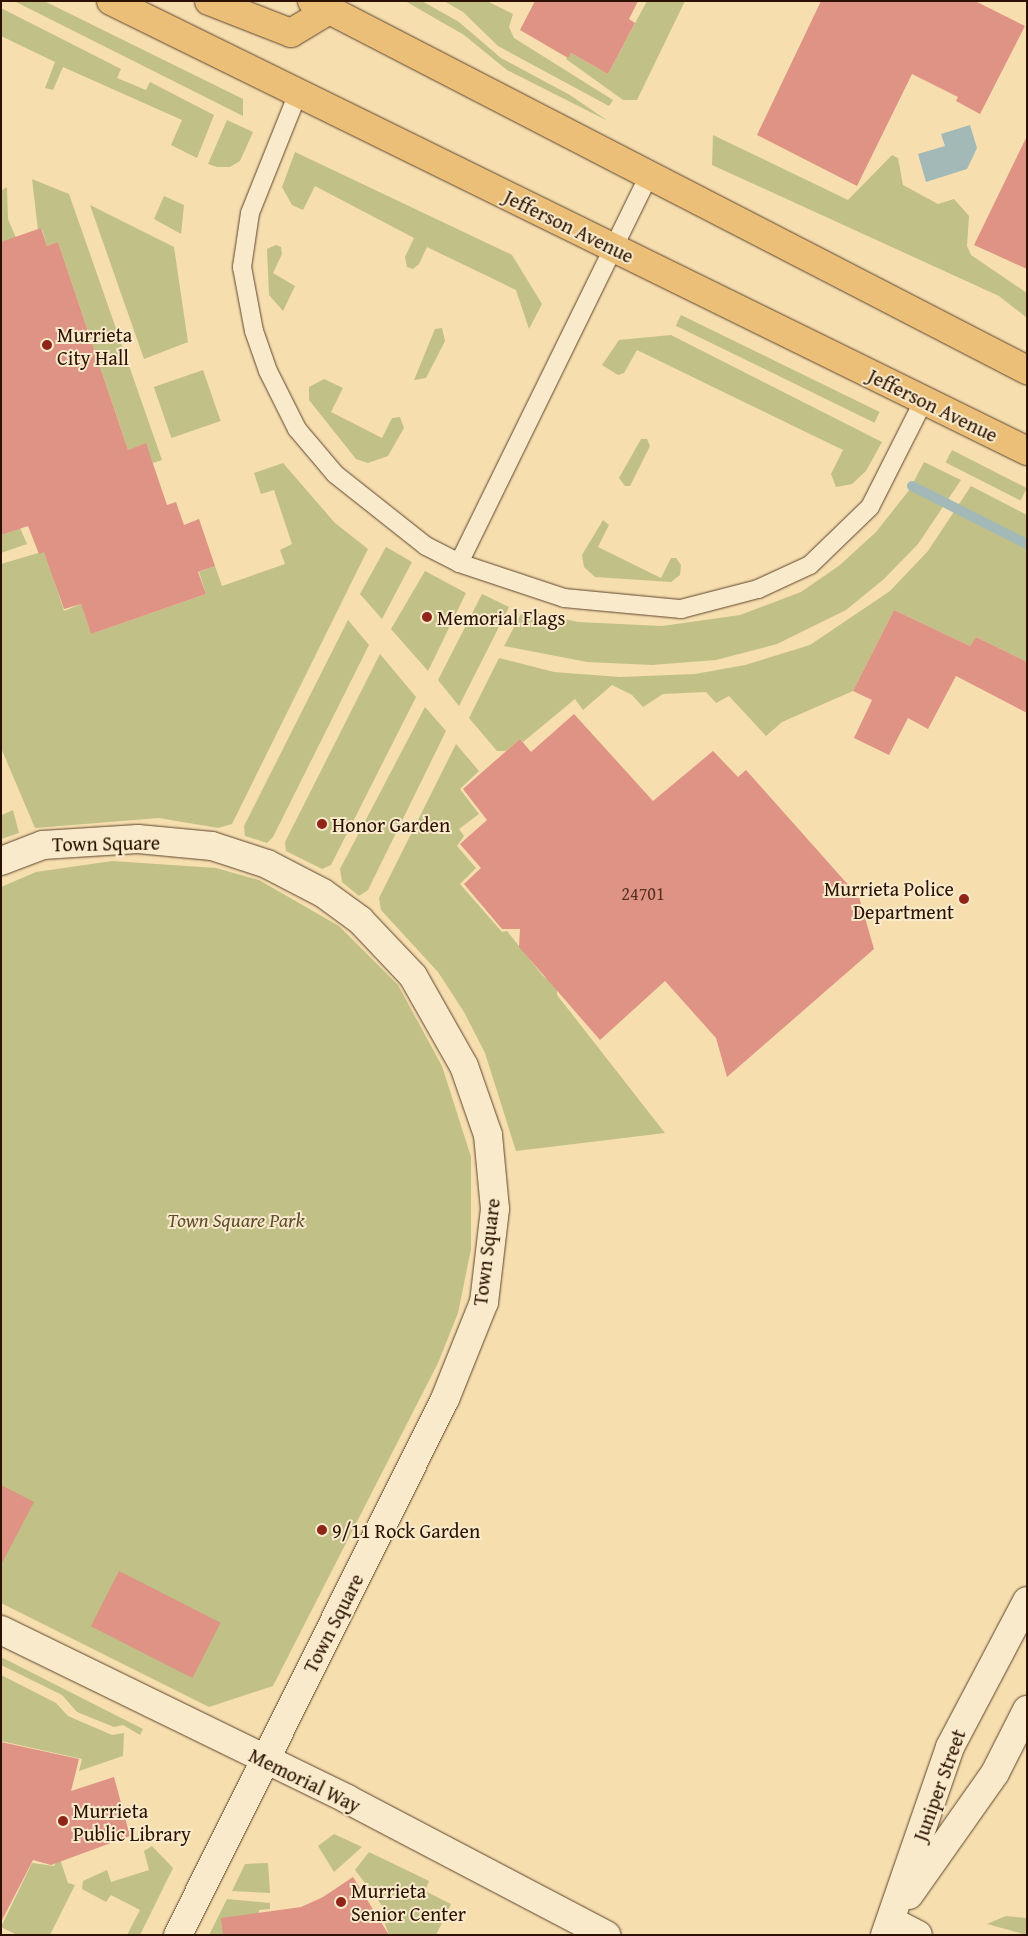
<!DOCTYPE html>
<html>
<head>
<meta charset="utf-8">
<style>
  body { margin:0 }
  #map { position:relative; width:1028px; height:1936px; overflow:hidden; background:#f6deaf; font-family:"Gentium Book Plus",serif }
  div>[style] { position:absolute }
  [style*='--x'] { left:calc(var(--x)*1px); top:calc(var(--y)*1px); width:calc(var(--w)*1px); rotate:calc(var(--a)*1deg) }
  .green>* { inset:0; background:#c1c087; transform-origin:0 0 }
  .water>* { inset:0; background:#a3b9b7 }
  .stream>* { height:10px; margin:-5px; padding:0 5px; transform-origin:5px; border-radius:5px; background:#a3b9b7 }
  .building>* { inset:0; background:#de9384; transform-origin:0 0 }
  .roads { filter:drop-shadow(0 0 1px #5e442c) drop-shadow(0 0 1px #5e442c) }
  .lane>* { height:18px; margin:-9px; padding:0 9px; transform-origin:9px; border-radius:9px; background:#f9eacb }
  .street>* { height:28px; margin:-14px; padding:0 14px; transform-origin:14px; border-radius:14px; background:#f9eacb }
  .secondary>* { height:28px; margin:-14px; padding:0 14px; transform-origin:14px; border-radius:14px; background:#f9eacb }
  .primary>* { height:28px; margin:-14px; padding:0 14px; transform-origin:14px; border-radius:14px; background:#ebbf78 }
  .dots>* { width:14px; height:14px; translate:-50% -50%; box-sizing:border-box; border:2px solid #f9eacb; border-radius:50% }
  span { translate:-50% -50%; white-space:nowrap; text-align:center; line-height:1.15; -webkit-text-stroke:4px #f9eacb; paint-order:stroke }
  .number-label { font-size:18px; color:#583221 }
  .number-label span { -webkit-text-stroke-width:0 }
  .street-label { font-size:20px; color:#2c1100 }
  .poi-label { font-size:20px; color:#2c1100 }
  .left { translate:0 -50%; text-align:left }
  .right { translate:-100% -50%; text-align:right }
  .park-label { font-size:20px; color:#604e2f; font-style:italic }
  .frame { position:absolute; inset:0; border:2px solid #2c1100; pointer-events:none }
</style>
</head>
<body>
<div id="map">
  <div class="green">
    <i style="clip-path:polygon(14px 1px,44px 1px,243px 99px,243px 116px)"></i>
    <i style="clip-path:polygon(405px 1px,422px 1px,459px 22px,501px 58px,570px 95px,608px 121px,507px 70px,464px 35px)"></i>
    <i style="clip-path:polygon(444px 1px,487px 1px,513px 14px,509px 27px,514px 38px,613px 100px,609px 106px,498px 46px,463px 12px)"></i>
    <i style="clip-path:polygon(647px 1px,685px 1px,637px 100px,623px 100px,566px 59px,571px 53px,608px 74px)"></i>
    <i style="clip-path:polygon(1px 8px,121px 69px,117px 78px,146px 90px,150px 82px,214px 115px,197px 158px,171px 145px,182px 120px,63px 67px,53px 90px,45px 88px,55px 62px,1px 36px)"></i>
    <i style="clip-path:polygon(227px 120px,253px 132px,240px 161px,230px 167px,217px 167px,208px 164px)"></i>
    <i style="clip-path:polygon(713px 135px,848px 200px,892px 155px,898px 158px,903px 185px,938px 204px,954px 199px,969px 216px,967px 246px,971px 255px,1027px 293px,1027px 318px,999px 296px,712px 165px)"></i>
    <i style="clip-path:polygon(295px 152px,512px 255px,542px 304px,529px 329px,516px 290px,427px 247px,419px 264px,413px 269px,407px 267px,405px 257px,414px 238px,315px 186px,303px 210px,292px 205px,282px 187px)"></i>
    <i style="clip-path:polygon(32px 179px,69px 194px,162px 460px,153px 463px,145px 444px,128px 450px,58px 242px,47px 246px,42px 229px,38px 230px)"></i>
    <i style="clip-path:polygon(7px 187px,8px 219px,16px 238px,1px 242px,1px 191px)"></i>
    <i style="clip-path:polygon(164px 196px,184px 205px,181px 234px,154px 219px)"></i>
    <i style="clip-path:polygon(90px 205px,174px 247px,188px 342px,144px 359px)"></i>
    <i style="clip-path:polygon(276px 245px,281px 247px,282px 254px,273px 273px,295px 286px,283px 311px,269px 295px,267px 249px)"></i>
    <i style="left:681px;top:315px;width:221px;height:12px;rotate:26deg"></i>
    <i style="clip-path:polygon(442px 328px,445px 341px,426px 378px,414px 380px,435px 329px)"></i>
    <i style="clip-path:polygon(671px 335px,882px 442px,866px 471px,852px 484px,836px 487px,831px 474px,843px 450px,637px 350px,624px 373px,618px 375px,602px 365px,619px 340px)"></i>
    <i style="left:203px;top:370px;width:54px;height:52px;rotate:71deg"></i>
    <i style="clip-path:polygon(324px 379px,343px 388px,331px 412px,382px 438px,392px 418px,400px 417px,404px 428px,388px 456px,368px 463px,356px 459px,309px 400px,309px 387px)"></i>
    <i style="clip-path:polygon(641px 439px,647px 439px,650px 446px,630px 486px,625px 486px,619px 478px)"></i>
    <i style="left:952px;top:450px;width:84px;height:14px;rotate:27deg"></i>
    <i style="clip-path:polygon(924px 462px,961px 480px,918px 544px,884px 579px,846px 610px,777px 644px,716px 660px,652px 665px,587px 662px,504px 646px,523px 610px,578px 622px,662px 626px,740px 615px,801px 592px,840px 565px,876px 532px,910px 489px)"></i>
    <i style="clip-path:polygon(283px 463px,335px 523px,368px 549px,232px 824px,218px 828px,159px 818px,35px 828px,1px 748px,1px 564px,62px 546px,54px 580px,64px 611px,81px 604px,91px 634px,206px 594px,199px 572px,215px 566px,222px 586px,285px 564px,280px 550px,292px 544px,274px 490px,261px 494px,254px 473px)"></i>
    <i style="clip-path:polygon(971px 486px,1027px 515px,1027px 662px,976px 637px,970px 646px,894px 610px,853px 691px,782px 722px,766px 736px,729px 696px,716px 703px,706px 692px,663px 694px,643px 707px,632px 695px,612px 685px,583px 710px,575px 699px,523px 742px,520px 739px,506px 751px,497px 751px,469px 718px,499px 658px,554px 672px,620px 677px,695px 674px,745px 665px,810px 645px,890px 591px,928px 551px)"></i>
    <i style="clip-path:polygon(603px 520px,609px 525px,598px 547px,661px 578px,671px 558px,676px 558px,681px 565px,680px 575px,671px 582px,595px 577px,584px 567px,582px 555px)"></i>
    <i style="clip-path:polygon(20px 528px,27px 544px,1px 553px,1px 535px)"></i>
    <i style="clip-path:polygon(386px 547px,412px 562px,382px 619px,360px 594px)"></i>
    <i style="clip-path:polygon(425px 571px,466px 593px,428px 671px,391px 629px)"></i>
    <i style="clip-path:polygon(482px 594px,509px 607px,459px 706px,438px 680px)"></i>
    <i style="clip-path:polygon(348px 620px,369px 645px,273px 837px,267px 843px,245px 836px,244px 826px)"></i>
    <i style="clip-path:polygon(380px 654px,416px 697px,331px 865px,322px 869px,286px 851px,285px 842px)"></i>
    <i style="clip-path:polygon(425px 707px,446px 731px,368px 890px,359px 896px,342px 882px,340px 869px)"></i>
    <i style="clip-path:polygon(456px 744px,479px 771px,460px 789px,479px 814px,459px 829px,464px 836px,457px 846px,476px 868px,460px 884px,502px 932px,507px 931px,543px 976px,557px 986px,557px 995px,665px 1133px,516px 1151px,485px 1053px,464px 1012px,438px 972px,381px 910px,379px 898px)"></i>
    <i style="clip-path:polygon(13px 810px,19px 833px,1px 839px,2px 815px)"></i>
    <i style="clip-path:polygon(112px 861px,216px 868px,259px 880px,339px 926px,398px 985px,442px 1066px,471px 1157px,471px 1249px,458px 1313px,438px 1363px,273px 1686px,209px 1707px,1px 1603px,1px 887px,36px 872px)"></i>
    <i style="clip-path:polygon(1px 1657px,143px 1729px,140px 1735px,123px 1725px,114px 1727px,77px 1712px,62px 1695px,1px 1665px)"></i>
    <i style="clip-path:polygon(1px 1675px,56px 1703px,68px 1716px,112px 1735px,124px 1733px,123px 1756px,79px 1771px,82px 1759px,1px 1741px)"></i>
    <i style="clip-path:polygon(334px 1834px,362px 1847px,334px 1872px,318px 1846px)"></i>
    <i style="clip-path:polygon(152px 1846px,173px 1868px,140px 1935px,127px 1935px,140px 1910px,111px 1895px,106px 1902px,82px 1889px,83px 1881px,107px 1870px,111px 1882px,149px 1870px,144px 1851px)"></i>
    <i style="clip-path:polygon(369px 1852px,429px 1881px,425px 1891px,451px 1904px,436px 1935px,389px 1935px,384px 1921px,390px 1916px,355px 1870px)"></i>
    <i style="clip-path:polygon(59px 1856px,68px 1883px,75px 1885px,50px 1935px,17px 1935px,1px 1927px,32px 1863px,54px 1866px)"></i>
    <i style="clip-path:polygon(268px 1863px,270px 1893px,232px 1891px,245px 1864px)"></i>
    <i style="clip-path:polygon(227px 1899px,270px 1903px,270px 1909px,259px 1910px,258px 1935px,209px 1935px)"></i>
    <i style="clip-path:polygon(1006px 1916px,1027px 1918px,1027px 1935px,987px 1924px)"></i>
  </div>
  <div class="water">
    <i style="clip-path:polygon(970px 125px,977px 148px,967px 169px,926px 182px,918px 154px,945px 146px,941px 134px)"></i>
  </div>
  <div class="stream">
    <i style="--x:912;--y:486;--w:129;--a:26.8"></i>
  </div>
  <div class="building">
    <i style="clip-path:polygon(535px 1px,638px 1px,629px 19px,635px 23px,608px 74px,571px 53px,568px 58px,520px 30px)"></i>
    <i style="clip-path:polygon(821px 1px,975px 1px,1025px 26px,980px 114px,956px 101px,958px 97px,912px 74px,857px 186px,757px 135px)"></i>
    <i style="clip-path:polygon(1027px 136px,1027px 269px,974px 245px)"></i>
    <i style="clip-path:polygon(41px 228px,47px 246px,58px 242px,128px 450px,146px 443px,167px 505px,176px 502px,184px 525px,199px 519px,215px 566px,198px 572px,206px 594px,91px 634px,81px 604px,64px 609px,44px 552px,39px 554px,28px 526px,1px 535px,1px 242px)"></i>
    <i style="clip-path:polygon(894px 610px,970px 646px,976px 637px,1027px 662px,1027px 713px,956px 676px,928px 729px,908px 718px,889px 755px,854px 738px,872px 700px,853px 691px)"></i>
    <i style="clip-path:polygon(574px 714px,653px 801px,713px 751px,738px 777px,746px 770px,859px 897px,874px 949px,727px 1077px,716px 1038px,665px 981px,600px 1040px,519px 947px,520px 929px,502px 929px,464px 884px,481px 868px,460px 844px,487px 820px,463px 789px,520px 739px,531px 752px)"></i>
    <i style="clip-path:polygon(1px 1485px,34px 1502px,1px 1565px)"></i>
    <i style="left:119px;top:1571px;width:114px;height:62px;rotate:27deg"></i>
    <i style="clip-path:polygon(1px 1742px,79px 1759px,71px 1791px,114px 1777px,130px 1836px,51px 1865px,33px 1860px,1px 1922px)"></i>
    <i style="clip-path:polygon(353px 1877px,389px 1935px,223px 1935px,221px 1918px,301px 1907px,323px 1897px)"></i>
  </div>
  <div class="roads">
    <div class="lane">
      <i style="--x:298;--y:93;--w:129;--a:111.8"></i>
      <i style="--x:250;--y:213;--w:55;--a:98.4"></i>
      <i style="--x:242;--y:267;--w:65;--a:79.4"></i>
      <i style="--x:254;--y:331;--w:42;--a:70.7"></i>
      <i style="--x:268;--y:371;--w:65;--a:63.4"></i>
      <i style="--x:297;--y:429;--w:59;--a:49.8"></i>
      <i style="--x:335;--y:474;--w:116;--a:38.4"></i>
      <i style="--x:426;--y:546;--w:37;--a:27"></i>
      <i style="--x:459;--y:563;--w:430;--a:-63.9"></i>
      <i style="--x:459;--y:563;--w:111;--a:18.4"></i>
      <i style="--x:564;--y:598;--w:118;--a:5.4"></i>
      <i style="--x:681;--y:609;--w:80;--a:-14.6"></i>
      <i style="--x:758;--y:589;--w:57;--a:-24.8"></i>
      <i style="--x:810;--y:565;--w:83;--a:-44"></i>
      <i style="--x:870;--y:507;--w:120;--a:-63.2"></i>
    </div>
    <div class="street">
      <i style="--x:1;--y:861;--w:45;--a:-20.9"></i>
      <i style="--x:43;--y:845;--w:95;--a:-3.6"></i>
      <i style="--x:138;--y:839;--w:74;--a:5.4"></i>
      <i style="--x:212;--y:846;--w:58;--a:18.1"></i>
      <i style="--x:267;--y:864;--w:63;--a:27.4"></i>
      <i style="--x:323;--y:893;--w:46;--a:36.1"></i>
      <i style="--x:360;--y:920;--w:77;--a:46.6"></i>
      <i style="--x:413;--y:976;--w:103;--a:60.5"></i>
      <i style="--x:464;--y:1066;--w:73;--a:70.8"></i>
      <i style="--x:488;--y:1135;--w:74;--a:84.6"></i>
      <i style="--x:495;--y:1209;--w:94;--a:96.7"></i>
      <i style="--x:484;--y:1302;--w:105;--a:111.9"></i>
      <i style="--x:445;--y:1399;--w:599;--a:116.48"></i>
      <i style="--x:1;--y:1630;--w:385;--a:26"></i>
      <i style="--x:347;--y:1799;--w:293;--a:27.7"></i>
      <i style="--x:891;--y:1921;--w:30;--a:27"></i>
    </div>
    <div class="secondary">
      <i style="--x:909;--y:1895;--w:149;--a:-54.8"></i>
      <i style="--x:995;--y:1773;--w:71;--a:-63.1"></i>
      <i style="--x:885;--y:1935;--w:199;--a:-70.9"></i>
      <i style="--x:950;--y:1747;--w:165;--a:-62.2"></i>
    </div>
    <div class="primary">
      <i style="--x:111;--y:1;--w:1021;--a:26.16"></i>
      <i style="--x:209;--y:1;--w:88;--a:21.3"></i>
      <i style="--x:291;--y:33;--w:44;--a:-31.2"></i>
      <i style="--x:312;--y:1;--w:805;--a:27.3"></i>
    </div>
  </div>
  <div class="dots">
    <i style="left:47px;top:345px;background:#8f2418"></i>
    <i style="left:427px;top:617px;background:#8f2418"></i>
    <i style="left:322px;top:824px;background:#8f2418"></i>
    <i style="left:964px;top:899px;background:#8f2418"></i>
    <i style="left:322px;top:1530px;background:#8f2418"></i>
    <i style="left:63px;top:1821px;background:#8f2418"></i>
    <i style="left:341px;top:1902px;background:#8f2418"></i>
  </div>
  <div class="number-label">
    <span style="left:643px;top:894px">24701</span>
  </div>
  <div class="street-label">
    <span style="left:569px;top:226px;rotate:26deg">Jefferson Avenue</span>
    <span style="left:933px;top:405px;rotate:26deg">Jefferson Avenue</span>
    <span style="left:106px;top:843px;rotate:-1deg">Town Square</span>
    <span style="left:486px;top:1252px;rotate:-83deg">Town Square</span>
    <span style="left:333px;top:1623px;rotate:-63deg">Town Square</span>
    <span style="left:305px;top:1780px;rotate:26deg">Memorial Way</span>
    <span style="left:939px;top:1785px;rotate:-70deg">Juniper Street</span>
  </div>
  <div class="poi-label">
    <span class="left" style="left:57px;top:346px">Murrieta<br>City Hall</span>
    <span class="left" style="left:437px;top:617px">Memorial Flags</span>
    <span class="left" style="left:332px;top:824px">Honor Garden</span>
    <span class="right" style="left:954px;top:900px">Murrieta Police<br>Department</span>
    <span class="left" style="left:332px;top:1530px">9/11 Rock Garden</span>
    <span class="left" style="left:73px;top:1822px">Murrieta<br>Public Library</span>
    <span class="left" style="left:351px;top:1902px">Murrieta<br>Senior Center</span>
  </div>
  <div class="park-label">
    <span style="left:236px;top:1219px">Town Square Park</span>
  </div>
  <div class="frame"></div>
</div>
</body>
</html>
